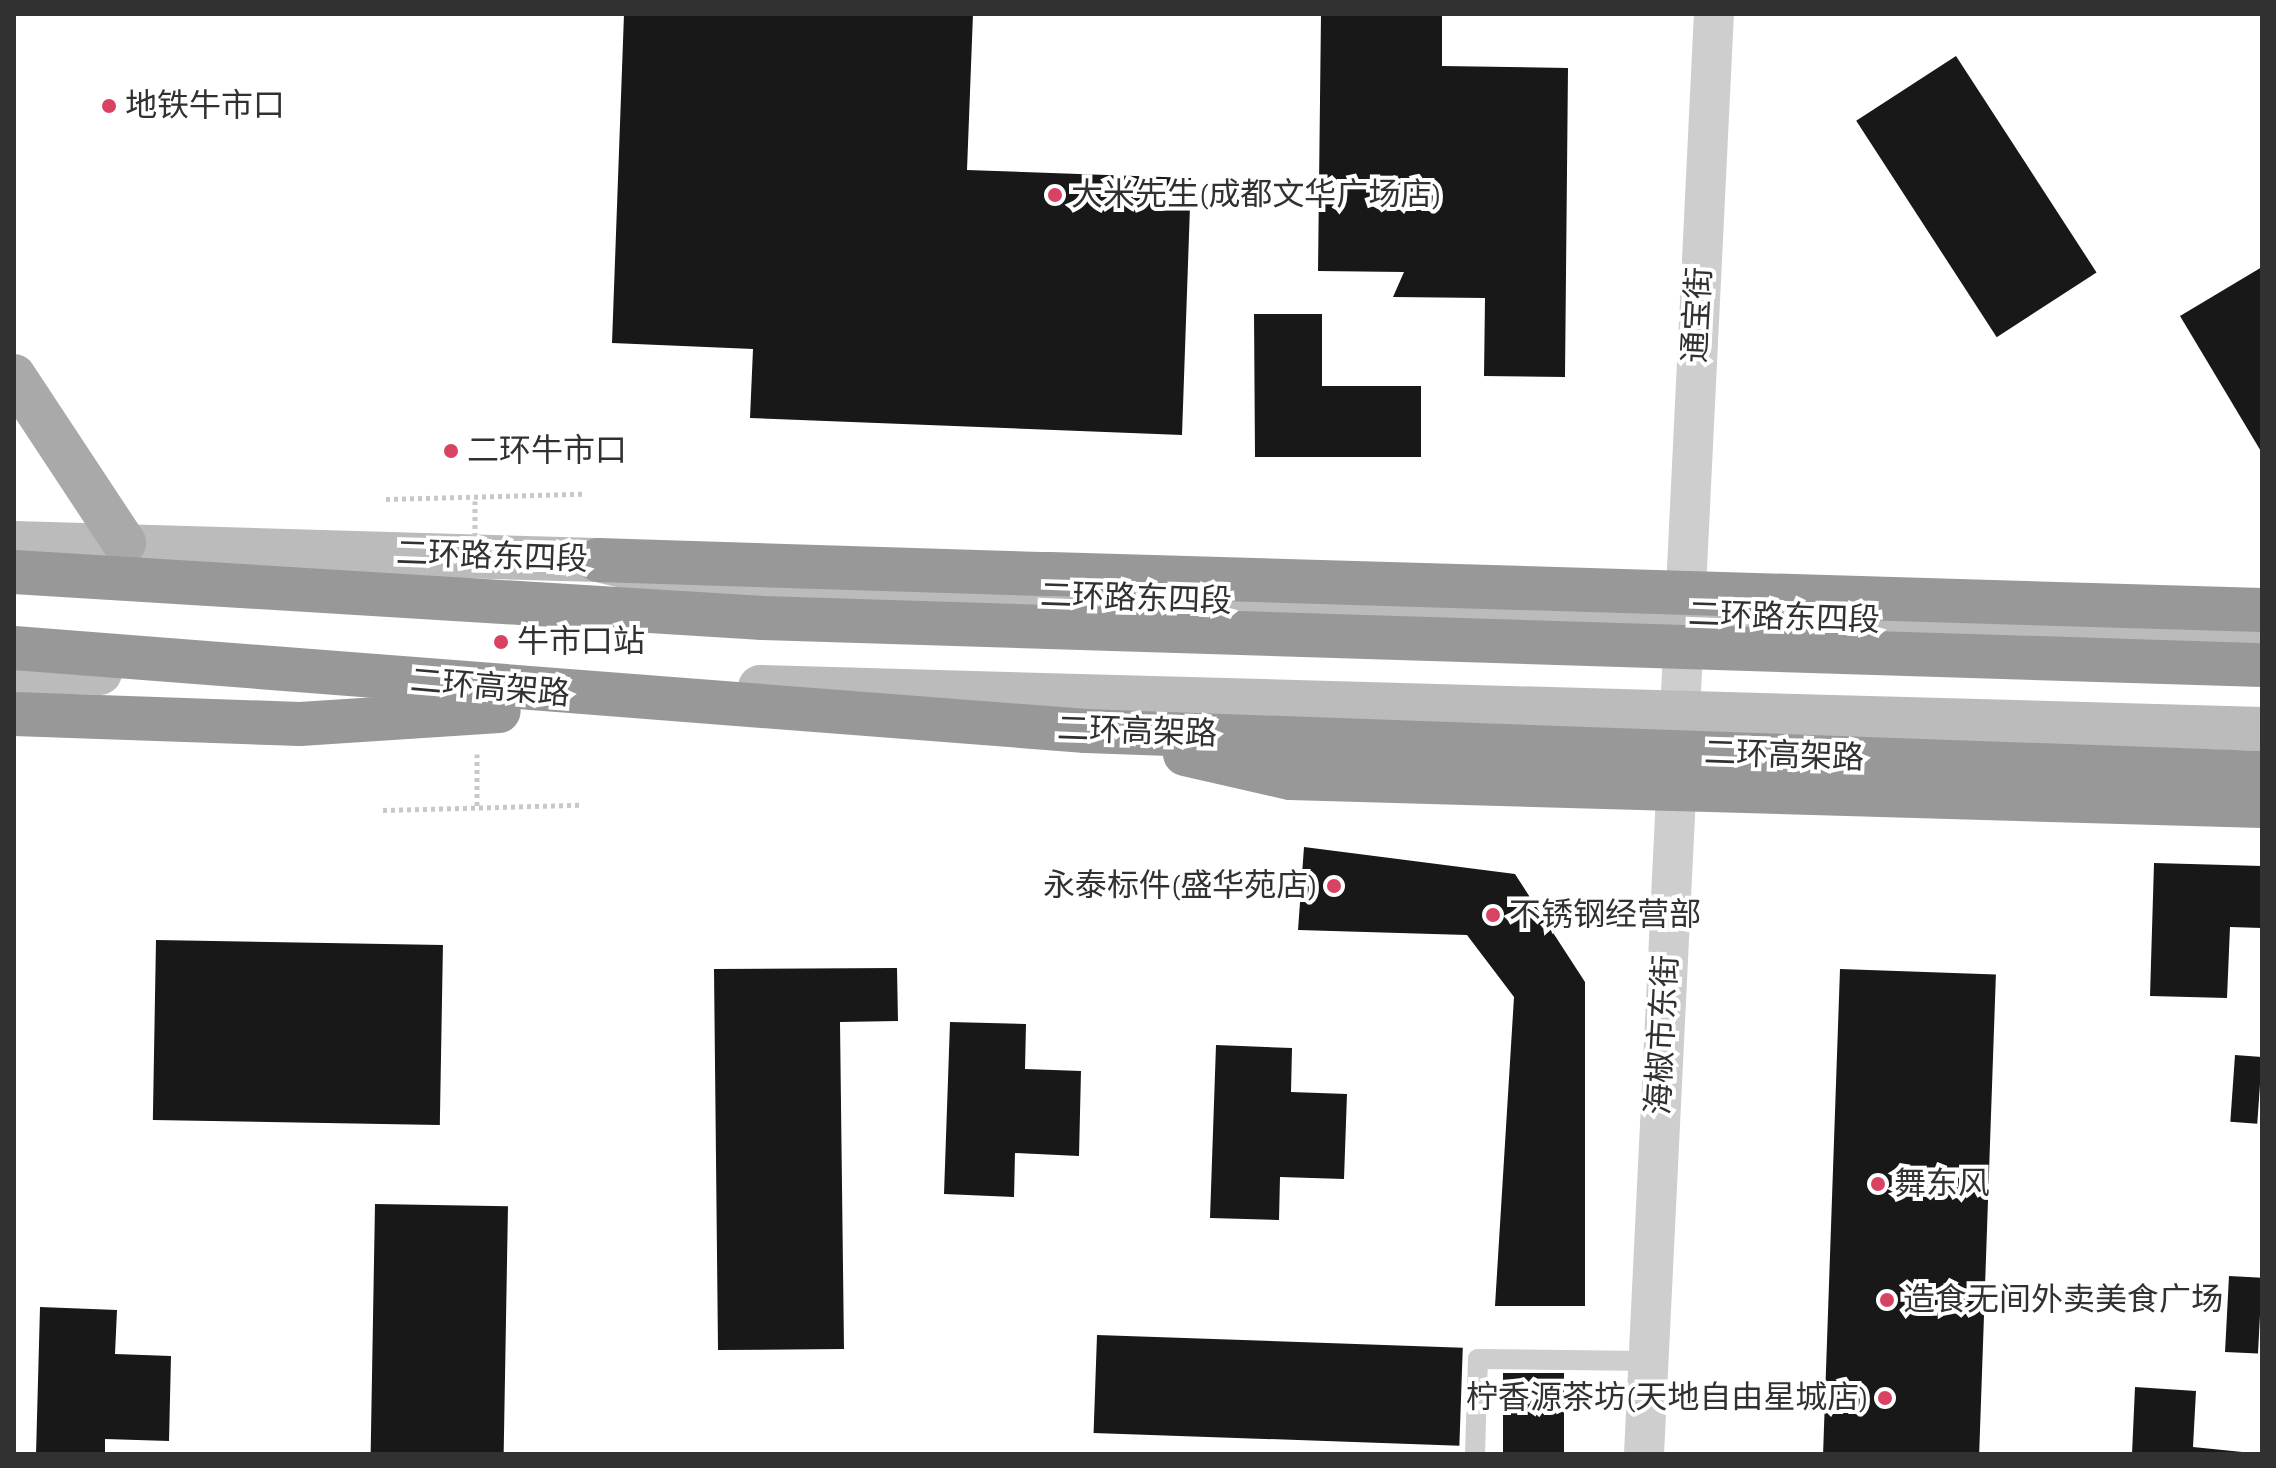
<!DOCTYPE html>
<html>
<head>
<meta charset="utf-8">
<style>
  body { margin:0 }
  #map { position:relative; width:2276px; height:1468px; overflow:hidden; background:#fff; font-family:"Alegreya Sans","Noto Sans SC",sans-serif }
  div>[style] { position:absolute }
  [style*='--x'] { left:calc(var(--x)*1px); top:calc(var(--y)*1px); width:calc(var(--w)*1px); rotate:calc(var(--a)*1deg) }
  .building>* { inset:0; background:#181818; transform-origin:0 0 }
  .path>* { height:5px; margin-top:-2.5px; transform-origin:0; background:repeating-linear-gradient(90deg,#c8c8c8 0 4px,transparent 0 8px) }
  .lane>* { height:20px; margin:-10px; padding:0 10px; transform-origin:10px; border-radius:10px; background:#cecece }
  .street>* { height:40px; margin:-20px; padding:0 20px; transform-origin:20px; border-radius:20px; background:#cecece }
  .secondary>* { height:44px; margin:-22px; padding:0 22px; transform-origin:22px; border-radius:22px; background:#bbb }
  .primary>* { height:44px; margin:-22px; padding:0 22px; transform-origin:22px; border-radius:22px; background:#a9a9a9 }
  .highway>* { height:44px; margin:-22px; padding:0 22px; transform-origin:22px; border-radius:22px; background:#989898 }
  .path-bridge>* { height:5px; margin-top:-2.5px; transform-origin:0; background:repeating-linear-gradient(90deg,#c8c8c8 0 4px,transparent 0 8px) }
  .highway-bridge>* { height:44px; margin:-22px; padding:0 22px; transform-origin:22px; border-radius:22px; background:#989898 }
  .dots>* { width:22px; height:22px; translate:-50% -50%; box-sizing:border-box; border:4px solid #fff; border-radius:50% }
  span { translate:-50% -50%; white-space:nowrap; text-align:center; line-height:1.15; -webkit-text-stroke:8px #fff; paint-order:stroke }
  .poi-label { font-size:32px; color:#313131 }
  .left { translate:0 -50%; text-align:left }
  .right { translate:-100% -50%; text-align:right }
  .street-label { font-size:32px; color:#313131 }
  .frame { position:absolute; inset:0; border:16px solid #313131; pointer-events:none }
</style>
</head>
<body>
<div id="map">
  <div class="building">
    <i style="clip-path:polygon(624px 14px,973px 14px,967px 170px,1191px 178px,1182px 435px,750px 418px,753px 349px,612px 343px)"></i>
    <i style="clip-path:polygon(1321px 14px,1442px 14px,1442px 66px,1568px 68px,1565px 377px,1484px 376px,1485px 298px,1393px 297px,1404px 272px,1318px 271px)"></i>
    <i style="left:1956px;top:56px;width:258px;height:119px;rotate:57deg"></i>
    <i style="clip-path:polygon(2262px 267px,2262px 453px,2180px 316px)"></i>
    <i style="clip-path:polygon(1254px 314px,1322px 314px,1322px 386px,1421px 386px,1421px 457px,1255px 457px)"></i>
    <i style="clip-path:polygon(1304px 847px,1515px 874px,1585px 982px,1585px 1306px,1495px 1306px,1514px 997px,1467px 935px,1298px 930px)"></i>
    <i style="clip-path:polygon(2154px 863px,2262px 866px,2262px 928px,2230px 927px,2227px 998px,2150px 996px)"></i>
    <i style="left:156px;top:940px;width:287px;height:180px;rotate:1deg"></i>
    <i style="clip-path:polygon(897px 968px,898px 1021px,840px 1022px,844px 1349px,718px 1350px,714px 969px)"></i>
    <i style="left:1840px;top:969px;width:156px;height:485px;rotate:2deg"></i>
    <i style="clip-path:polygon(950px 1022px,1026px 1024px,1025px 1069px,1081px 1071px,1079px 1156px,1015px 1153px,1014px 1197px,944px 1194px)"></i>
    <i style="clip-path:polygon(1216px 1045px,1292px 1048px,1291px 1092px,1347px 1094px,1344px 1179px,1280px 1177px,1279px 1220px,1210px 1218px)"></i>
    <i style="left:2235px;top:1055px;width:27px;height:67px;rotate:4deg"></i>
    <i style="left:375px;top:1204px;width:133px;height:250px;rotate:1deg"></i>
    <i style="left:2229px;top:1276px;width:33px;height:76px;rotate:3deg"></i>
    <i style="clip-path:polygon(40px 1307px,117px 1310px,115px 1354px,171px 1356px,169px 1441px,105px 1439px,105px 1454px,36px 1454px)"></i>
    <i style="left:1097px;top:1335px;width:366px;height:98px;rotate:2deg"></i>
    <i style="left:1503px;top:1373px;width:61px;height:81px"></i>
    <i style="clip-path:polygon(2135px 1387px,2196px 1391px,2193px 1447px,2262px 1454px,2132px 1454px)"></i>
  </div>
  <div class="path">
    <i style="--x:386;--y:499;--w:197;--a:-1.5"></i>
    <i style="--x:383;--y:810;--w:197;--a:-1.5"></i>
  </div>
  <div class="lane">
    <i style="--x:1475;--y:1454;--w:95;--a:-88.2"></i>
    <i style="--x:1478;--y:1359;--w:170;--a:0.7"></i>
  </div>
  <div class="street">
    <i style="--x:1644;--y:1454;--w:1442;--a:-87.22"></i>
  </div>
  <div class="secondary">
    <i style="--x:14;--y:543;--w:584;--a:1.67"></i>
    <i style="--x:598;--y:560;--w:119;--a:13.1"></i>
    <i style="--x:714;--y:587;--w:1549;--a:1.7"></i>
    <i style="--x:14;--y:671;--w:86;--a:1.3"></i>
    <i style="--x:760;--y:687;--w:1503;--a:1.6"></i>
  </div>
  <div class="primary">
    <i style="--x:14;--y:376;--w:200;--a:56.6"></i>
  </div>
  <div class="highway">
    <i style="--x:598;--y:560;--w:452;--a:1.8"></i>
  </div>
  <div class="path-bridge">
    <i style="--x:475;--y:501;--w:59;--a:90"></i>
    <i style="--x:477;--y:754;--w:54;--a:90"></i>
  </div>
  <div class="highway-bridge">
    <i style="--x:14;--y:572;--w:750;--a:3.51"></i>
    <i style="--x:763;--y:618;--w:1500;--a:1.8"></i>
    <i style="--x:1050;--y:574;--w:1213;--a:1.7"></i>
    <i style="--x:14;--y:648;--w:1075;--a:4.43"></i>
    <i style="--x:1086;--y:731;--w:1177;--a:2.05"></i>
    <i style="--x:14;--y:714;--w:286;--a:2"></i>
    <i style="--x:300;--y:724;--w:199;--a:-3.7"></i>
    <i style="--x:1185;--y:754;--w:108;--a:12.9"></i>
    <i style="--x:1290;--y:778;--w:972;--a:1.65"></i>
  </div>
  <div class="dots">
    <i style="left:109px;top:106px;background:#d84263"></i>
    <i style="left:1055px;top:195px;background:#d84263"></i>
    <i style="left:451px;top:451px;background:#d84263"></i>
    <i style="left:501px;top:642px;background:#d84263"></i>
    <i style="left:1334px;top:886px;background:#d84263"></i>
    <i style="left:1493px;top:915px;background:#d84263"></i>
    <i style="left:1878px;top:1184px;background:#d84263"></i>
    <i style="left:1887px;top:1300px;background:#d84263"></i>
    <i style="left:1885px;top:1398px;background:#d84263"></i>
  </div>
  <div class="poi-label">
    <span class="left" style="left:125px;top:106px">地铁牛市口</span>
    <span class="left" style="left:1071px;top:195px">大米先生(成都文华广场店)</span>
    <span class="left" style="left:467px;top:451px">二环牛市口</span>
    <span class="left" style="left:517px;top:642px">牛市口站</span>
    <span class="right" style="left:1318px;top:886px">永泰标件(盛华苑店)</span>
    <span class="left" style="left:1509px;top:915px">不锈钢经营部</span>
    <span class="left" style="left:1894px;top:1184px">舞东风</span>
    <span class="left" style="left:1903px;top:1300px">造食无间外卖美食广场</span>
    <span class="right" style="left:1869px;top:1398px">柠香源茶坊(天地自由星城店)</span>
  </div>
  <div class="street-label">
    <span style="left:1698px;top:315px;rotate:-87deg">通宝街</span>
    <span style="left:492px;top:557px;rotate:2deg">二环路东四段</span>
    <span style="left:1136px;top:599px;rotate:2deg">二环路东四段</span>
    <span style="left:1784px;top:618px;rotate:2deg">二环路东四段</span>
    <span style="left:490px;top:688px;rotate:5deg">二环高架路</span>
    <span style="left:1137px;top:732px;rotate:2deg">二环高架路</span>
    <span style="left:1784px;top:756px;rotate:2deg">二环高架路</span>
    <span style="left:1663px;top:1035px;rotate:-87deg">海椒市东街</span>
  </div>
  <div class="frame"></div>
</div>
</body>
</html>
